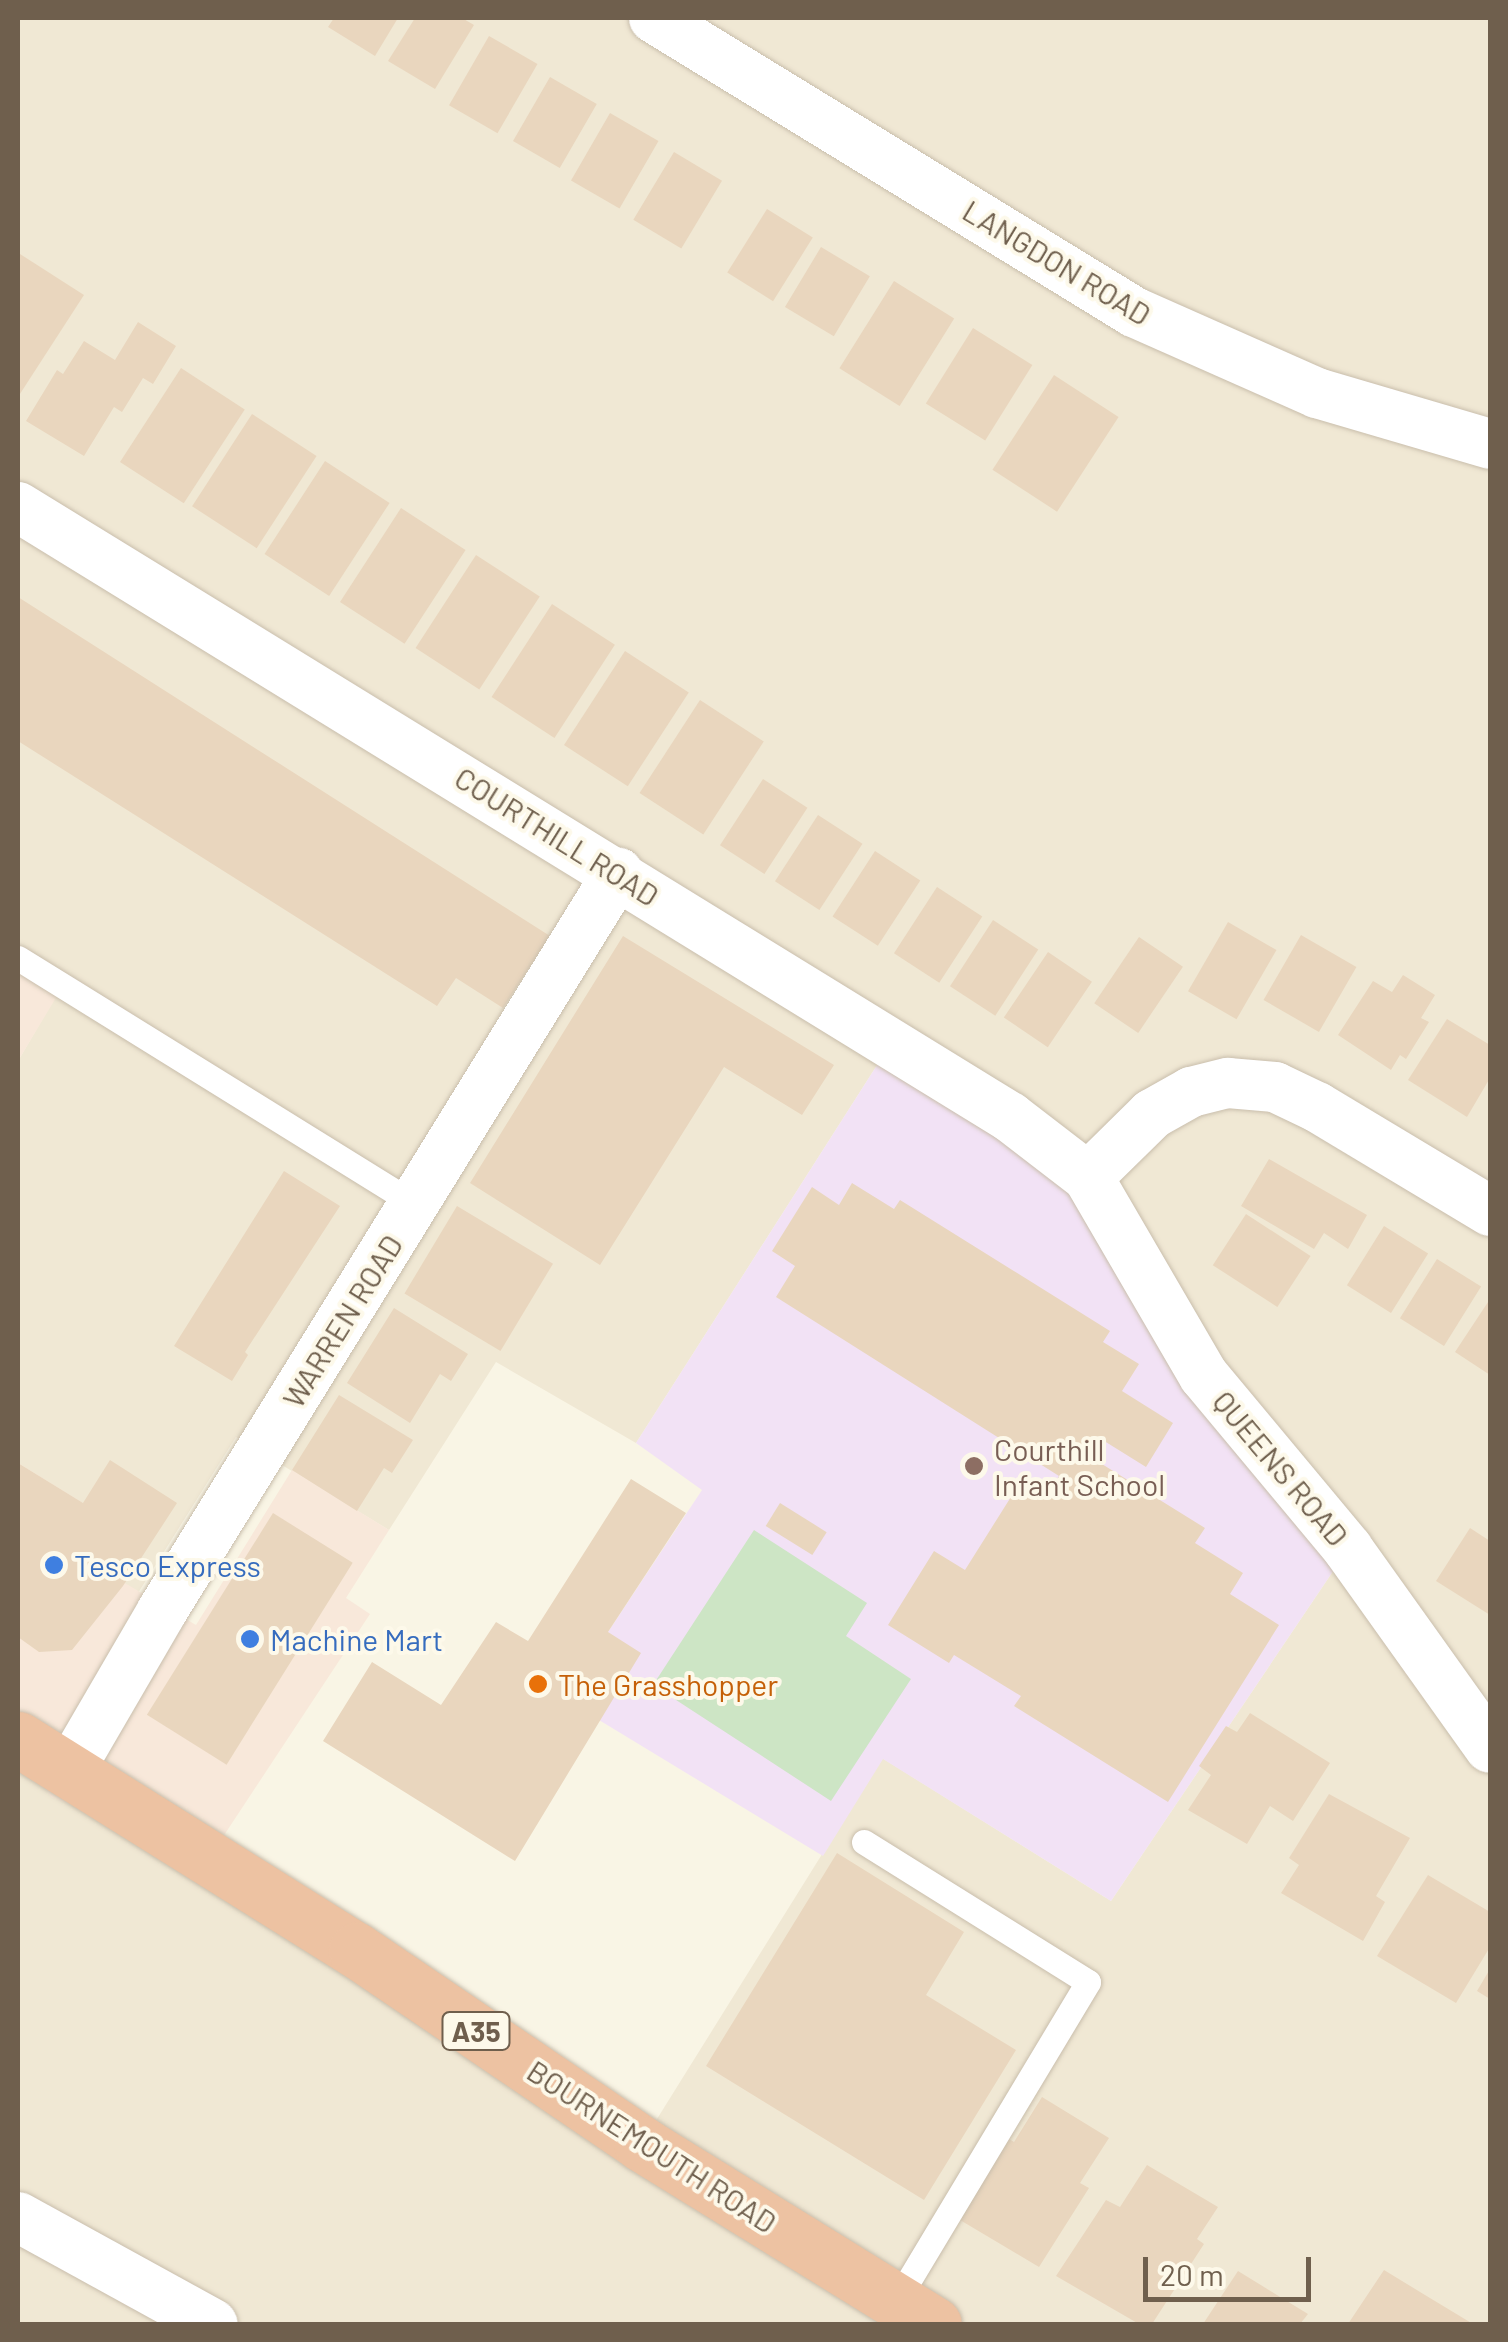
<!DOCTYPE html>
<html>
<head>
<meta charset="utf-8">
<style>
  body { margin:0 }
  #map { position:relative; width:1508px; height:2342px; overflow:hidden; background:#f9f5e5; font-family:Barlow,sans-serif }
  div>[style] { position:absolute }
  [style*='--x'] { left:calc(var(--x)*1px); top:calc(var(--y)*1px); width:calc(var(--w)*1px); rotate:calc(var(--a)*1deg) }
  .residential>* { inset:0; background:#f0e8d4 }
  .commercial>* { inset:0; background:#f8e8da }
  .education>* { inset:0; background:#f2e2f5 }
  .green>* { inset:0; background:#cde5c5 }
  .building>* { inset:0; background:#e9d6be; transform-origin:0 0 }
  .roads { filter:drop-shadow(0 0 2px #c9beac) drop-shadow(0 0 2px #c9beac) }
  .lane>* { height:25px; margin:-12.5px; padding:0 12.5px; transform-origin:12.5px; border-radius:12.5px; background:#fff }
  .street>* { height:50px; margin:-25px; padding:0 25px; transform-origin:25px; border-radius:25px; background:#fff }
  .highway>* { height:55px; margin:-27.5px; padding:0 27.5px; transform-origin:27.5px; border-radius:27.5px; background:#edc2a2 }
  .dots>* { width:28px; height:28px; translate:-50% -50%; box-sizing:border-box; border:5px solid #fdf9ea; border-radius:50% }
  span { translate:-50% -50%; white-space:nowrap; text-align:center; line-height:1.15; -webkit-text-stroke:8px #fdf9ea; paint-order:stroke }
  .shield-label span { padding:2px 8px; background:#fdf9ea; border:2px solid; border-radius:8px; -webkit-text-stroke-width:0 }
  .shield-label { font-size:28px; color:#6f5f4d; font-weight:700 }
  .street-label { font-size:30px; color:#6f5f4d }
  .education-label { font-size:30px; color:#785e54 }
  .left { translate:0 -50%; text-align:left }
  .shop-label { font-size:30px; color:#366cbe }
  .food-label { font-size:30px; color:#c56008 }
  .frame { position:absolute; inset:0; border:20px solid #6f5f4d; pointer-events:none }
  .scale { position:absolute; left:1143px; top:2257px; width:168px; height:45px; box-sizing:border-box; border:5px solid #6f5f4d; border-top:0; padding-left:12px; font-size:30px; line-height:35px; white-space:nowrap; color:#6f5f4d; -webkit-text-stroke:8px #fdf9ea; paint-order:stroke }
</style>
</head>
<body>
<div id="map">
  <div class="residential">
    <i style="clip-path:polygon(18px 18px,1490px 18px,1490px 2324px,18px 2324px,18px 1752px,209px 1858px,642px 2143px,882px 1758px,1111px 1901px,1348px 1549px,1088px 1176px,18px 485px)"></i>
    <i style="clip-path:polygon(18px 533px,879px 1062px,636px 1443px,496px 1362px,389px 1530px,236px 1437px,138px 1593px,57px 1543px,82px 1503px,18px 1463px,18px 1061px,62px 986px,18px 958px)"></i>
  </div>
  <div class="commercial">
    <i style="clip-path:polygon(18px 958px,63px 986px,18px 1061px)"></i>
    <i style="clip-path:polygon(18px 1463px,83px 1503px,57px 1543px,196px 1625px,292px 1470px,389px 1530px,346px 1598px,370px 1614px,209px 1858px,51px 1797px,18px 1752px)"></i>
  </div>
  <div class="education">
    <i style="clip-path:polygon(879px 1062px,1088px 1177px,1348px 1549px,1111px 1901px,883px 1759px,823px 1856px,599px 1720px,608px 1632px,702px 1490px,636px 1443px)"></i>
  </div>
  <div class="green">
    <i style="clip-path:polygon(754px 1530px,867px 1603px,846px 1636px,911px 1679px,831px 1801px,653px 1685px)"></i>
  </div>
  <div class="building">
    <i style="clip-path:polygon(334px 18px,398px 18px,375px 56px,328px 27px)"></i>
    <i style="clip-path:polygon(415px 18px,462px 18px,474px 25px,435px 89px,388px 61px)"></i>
    <i style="left:489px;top:36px;width:56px;height:80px;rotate:30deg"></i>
    <i style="left:550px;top:77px;width:54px;height:74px;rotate:30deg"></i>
    <i style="left:610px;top:113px;width:56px;height:78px;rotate:30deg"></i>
    <i style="left:674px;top:152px;width:56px;height:79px;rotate:31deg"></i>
    <i style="left:767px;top:209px;width:54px;height:75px;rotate:32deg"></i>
    <i style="left:821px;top:247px;width:57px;height:70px;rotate:31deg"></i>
    <i style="clip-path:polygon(20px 254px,84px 295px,18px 397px,18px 258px)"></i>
    <i style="left:894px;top:281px;width:71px;height:103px;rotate:32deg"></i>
    <i style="clip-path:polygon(138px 322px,176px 346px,153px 384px,143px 378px,122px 412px,114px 407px,84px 456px,26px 421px,57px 370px,63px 374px,84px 341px,115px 360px)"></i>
    <i style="left:973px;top:328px;width:70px;height:89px;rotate:32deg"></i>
    <i style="left:181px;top:368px;width:76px;height:112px;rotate:33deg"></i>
    <i style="left:1054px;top:375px;width:77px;height:113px;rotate:33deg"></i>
    <i style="left:252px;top:414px;width:77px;height:110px;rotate:33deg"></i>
    <i style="left:325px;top:461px;width:77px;height:111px;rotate:33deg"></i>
    <i style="left:401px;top:508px;width:77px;height:112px;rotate:33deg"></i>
    <i style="left:476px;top:555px;width:76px;height:111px;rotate:33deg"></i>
    <i style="clip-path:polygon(18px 597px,550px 936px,503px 1008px,456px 978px,437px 1006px,18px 741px)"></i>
    <i style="left:552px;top:604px;width:75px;height:111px;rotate:33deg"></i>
    <i style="left:625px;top:651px;width:76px;height:112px;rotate:33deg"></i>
    <i style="left:700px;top:700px;width:76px;height:111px;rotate:33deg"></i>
    <i style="left:763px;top:779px;width:53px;height:79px;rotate:33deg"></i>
    <i style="left:818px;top:815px;width:53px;height:79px;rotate:33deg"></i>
    <i style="left:875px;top:851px;width:54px;height:78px;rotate:33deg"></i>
    <i style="left:937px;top:887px;width:54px;height:79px;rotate:33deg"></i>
    <i style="left:993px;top:920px;width:54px;height:79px;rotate:33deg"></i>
    <i style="left:1228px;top:922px;width:56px;height:80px;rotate:30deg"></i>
    <i style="left:1301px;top:935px;width:64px;height:75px;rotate:30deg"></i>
    <i style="clip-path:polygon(623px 936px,834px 1065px,802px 1115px,724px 1067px,600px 1265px,470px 1183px)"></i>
    <i style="left:1139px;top:937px;width:53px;height:80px;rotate:34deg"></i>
    <i style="left:1048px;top:952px;width:53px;height:79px;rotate:34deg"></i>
    <i style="clip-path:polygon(1403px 975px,1435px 995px,1421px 1018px,1429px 1022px,1406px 1059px,1400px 1055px,1391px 1070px,1338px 1035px,1373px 981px,1392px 992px)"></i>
    <i style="clip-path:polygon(1447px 1019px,1490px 1045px,1490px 1078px,1467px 1117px,1408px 1080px)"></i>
    <i style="clip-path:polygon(1269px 1159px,1367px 1215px,1348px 1249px,1324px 1233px,1314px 1249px,1241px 1206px)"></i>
    <i style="clip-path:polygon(284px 1171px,340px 1206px,245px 1352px,248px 1355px,232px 1381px,174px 1346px)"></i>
    <i style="clip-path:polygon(852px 1183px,894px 1209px,900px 1200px,1110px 1331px,1103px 1342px,1139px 1364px,1122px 1391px,1173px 1423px,1146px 1467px,1101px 1439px,1089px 1456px,1205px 1528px,1195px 1543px,1243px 1573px,1230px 1594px,1279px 1625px,1168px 1802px,1014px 1706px,1021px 1696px,954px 1655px,949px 1663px,888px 1625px,934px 1551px,965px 1570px,1021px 1481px,1046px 1496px,1059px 1476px,776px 1297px,795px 1266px,772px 1251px,812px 1187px,839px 1205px)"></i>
    <i style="left:457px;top:1206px;width:112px;height:102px;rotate:31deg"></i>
    <i style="left:1246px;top:1214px;width:77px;height:61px;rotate:33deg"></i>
    <i style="left:1384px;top:1226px;width:52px;height:70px;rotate:32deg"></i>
    <i style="left:1437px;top:1259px;width:52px;height:70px;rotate:32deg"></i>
    <i style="clip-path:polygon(1490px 1299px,1490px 1375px,1455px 1352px)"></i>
    <i style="clip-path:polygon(394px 1308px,468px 1354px,451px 1381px,440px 1374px,410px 1423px,347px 1383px)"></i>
    <i style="clip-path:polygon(339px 1395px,413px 1440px,392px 1473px,384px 1468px,357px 1511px,292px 1470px)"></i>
    <i style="clip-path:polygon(110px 1460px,177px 1503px,123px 1586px,72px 1650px,39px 1652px,18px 1637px,18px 1463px,83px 1503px)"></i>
    <i style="clip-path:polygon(631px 1479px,686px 1513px,608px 1632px,641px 1653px,515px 1861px,323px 1741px,372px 1662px,441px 1705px,496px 1622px,528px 1641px)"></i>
    <i style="left:780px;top:1503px;width:55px;height:27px;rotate:32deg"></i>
    <i style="left:273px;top:1513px;width:94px;height:238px;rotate:32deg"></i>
    <i style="clip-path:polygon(1470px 1528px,1490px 1541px,1490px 1615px,1436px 1581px)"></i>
    <i style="clip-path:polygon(1250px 1713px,1330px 1763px,1293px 1821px,1270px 1806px,1247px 1844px,1188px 1810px,1211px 1775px,1199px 1766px,1226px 1726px,1237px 1732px)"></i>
    <i style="clip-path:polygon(1329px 1794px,1410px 1838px,1376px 1896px,1385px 1902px,1363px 1941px,1281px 1893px,1299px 1865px,1289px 1858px)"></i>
    <i style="clip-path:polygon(837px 1853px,964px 1932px,926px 1995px,1016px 2050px,924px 2200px,706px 2066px)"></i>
    <i style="clip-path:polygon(1428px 1875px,1490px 1912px,1490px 1947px,1456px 2003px,1377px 1956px)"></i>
    <i style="clip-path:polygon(1490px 1969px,1490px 1999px,1477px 1991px)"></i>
    <i style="clip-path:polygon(1042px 2097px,1109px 2138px,1080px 2183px,1089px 2188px,1039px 2267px,955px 2217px,1004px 2136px,1014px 2142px)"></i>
    <i style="clip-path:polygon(1147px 2165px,1218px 2207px,1197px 2239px,1204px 2244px,1152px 2324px,1139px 2324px,1056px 2276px,1106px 2200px,1120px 2207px)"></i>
    <i style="clip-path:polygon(1384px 2270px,1425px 2295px,1473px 2324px,1348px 2324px)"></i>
    <i style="clip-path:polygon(1238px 2271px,1308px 2314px,1300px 2324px,1203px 2324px)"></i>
  </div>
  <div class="roads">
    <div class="lane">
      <i style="--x:18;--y:958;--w:466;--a:31.8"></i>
      <i style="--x:864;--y:1842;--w:264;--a:32"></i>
      <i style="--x:1088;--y:1982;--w:372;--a:121"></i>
    </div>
    <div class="street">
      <i style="--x:654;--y:18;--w:563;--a:31.49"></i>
      <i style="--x:1134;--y:312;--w:200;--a:23.9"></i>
      <i style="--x:1317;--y:393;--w:180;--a:16.4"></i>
      <i style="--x:18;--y:507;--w:1165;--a:31.59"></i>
      <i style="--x:1010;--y:1117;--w:98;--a:37.6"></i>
      <i style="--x:1088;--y:1177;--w:230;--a:59.8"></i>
      <i style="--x:1204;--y:1376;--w:225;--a:50.2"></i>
      <i style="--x:1348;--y:1549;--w:244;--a:54.5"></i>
      <i style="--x:1088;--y:1177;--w:90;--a:-44.5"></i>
      <i style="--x:1152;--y:1114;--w:45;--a:-29.4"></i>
      <i style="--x:1191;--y:1092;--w:38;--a:-14"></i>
      <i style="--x:1228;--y:1083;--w:47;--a:4.9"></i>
      <i style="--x:1275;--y:1087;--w:47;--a:25.5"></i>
      <i style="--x:1317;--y:1107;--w:202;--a:31"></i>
      <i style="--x:69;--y:1771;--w:185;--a:-59.8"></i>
      <i style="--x:162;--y:1611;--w:868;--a:-58.29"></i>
      <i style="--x:18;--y:2217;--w:222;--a:28.8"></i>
    </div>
    <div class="highway">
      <i style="--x:18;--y:1739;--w:398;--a:32"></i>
      <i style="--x:356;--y:1950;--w:346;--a:34.1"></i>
      <i style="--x:642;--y:2144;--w:343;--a:31.7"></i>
    </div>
  </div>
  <div class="dots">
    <i style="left:974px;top:1466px;background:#8d6e63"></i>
    <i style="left:54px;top:1565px;background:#3f7fe0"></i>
    <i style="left:250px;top:1639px;background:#3f7fe0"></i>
    <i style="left:538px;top:1684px;background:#e8710a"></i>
  </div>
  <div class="shield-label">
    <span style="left:476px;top:2031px">A35</span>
  </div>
  <div class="street-label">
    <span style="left:1057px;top:262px;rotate:31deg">LANGDON ROAD</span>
    <span style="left:557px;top:836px;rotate:32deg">COURTHILL ROAD</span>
    <span style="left:342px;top:1321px;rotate:-58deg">WARREN ROAD</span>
    <span style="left:1281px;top:1468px;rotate:50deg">QUEENS ROAD</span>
    <span style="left:652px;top:2146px;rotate:33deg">BOURNEMOUTH ROAD</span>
  </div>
  <div class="education-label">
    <span class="left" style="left:994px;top:1466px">Courthill<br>Infant School</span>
  </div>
  <div class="shop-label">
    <span class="left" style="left:74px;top:1565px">Tesco Express</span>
    <span class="left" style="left:270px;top:1639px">Machine Mart</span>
  </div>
  <div class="food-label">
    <span class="left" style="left:558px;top:1684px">The Grasshopper</span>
  </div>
  <div class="frame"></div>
  <div class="scale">20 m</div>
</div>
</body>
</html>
